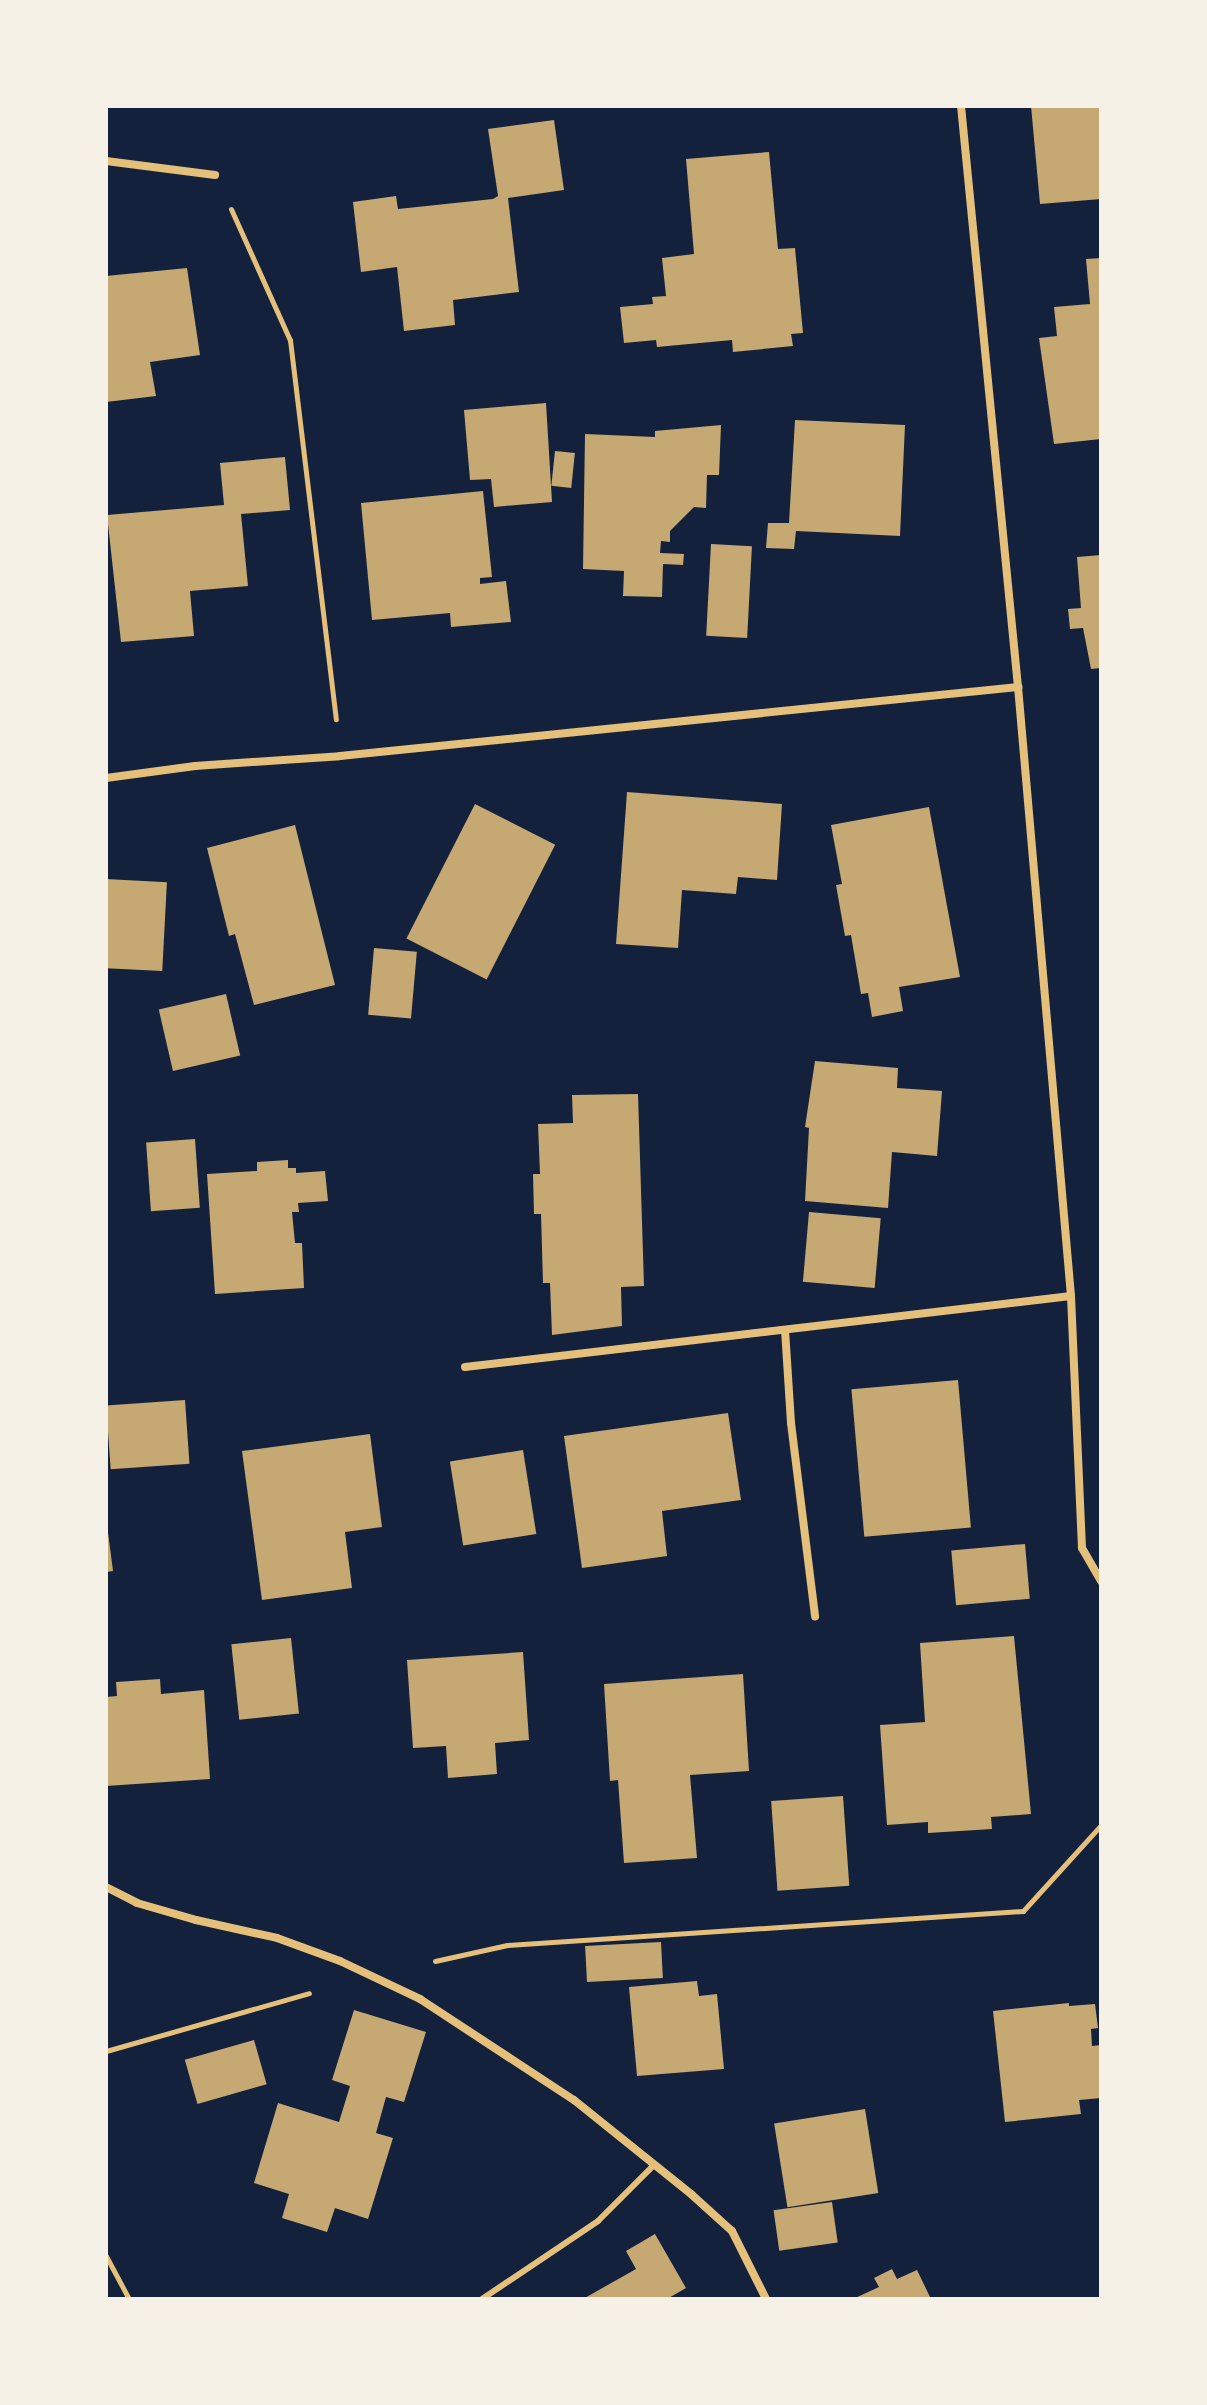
<!DOCTYPE html>
<html>
<head>
<meta charset="utf-8">
<style>
  body { margin:0 }
  #map { position:relative; width:1207px; height:2405px; overflow:hidden; background:#14213d; font-family:"Sofia Sans Condensed",sans-serif }
  div>[style] { position:absolute }
  [style*='--x'] { left:calc(var(--x)*1px); top:calc(var(--y)*1px); width:calc(var(--w)*1px); rotate:calc(var(--a)*1deg) }
  .building>* { inset:0; background:#c6a872; transform-origin:0 0 }
  .path>* { height:5px; margin:-2.5px; padding:0 2.5px; transform-origin:2.5px; border-radius:2.5px; background:#e5c07b }
  .service>* { height:6px; margin:-3px; padding:0 3px; transform-origin:3px; border-radius:3px; background:#e5c07b }
  .minor>* { height:8px; margin:-4px; padding:0 4px; transform-origin:4px; border-radius:4px; background:#e5c07b }
  span { translate:-50% -50%; white-space:nowrap; text-align:center; line-height:1.15; -webkit-text-stroke:6px #f6f1e7; paint-order:stroke }
  .frame { position:absolute; inset:0; border:108px solid #f6f1e7; pointer-events:none }
</style>
</head>
<body>
<div id="map">
  <div class="building">
    <i style="clip-path:polygon(1031px 106px,1101px 106px,1101px 199px,1040px 204px)"></i>
    <i style="clip-path:polygon(554px 120px,564px 190px,508px 198px,519px 292px,453px 300px,455px 325px,404px 331px,397px 267px,361px 272px,353px 202px,396px 196px,398px 209px,493px 199px,498px 196px,488px 129px)"></i>
    <i style="clip-path:polygon(769px 152px,778px 249px,795px 248px,803px 333px,791px 334px,793px 346px,733px 352px,732px 340px,657px 347px,656px 340px,624px 343px,620px 307px,653px 304px,652px 297px,666px 296px,662px 258px,694px 254px,686px 159px)"></i>
    <i style="clip-path:polygon(1101px 258px,1101px 439px,1054px 444px,1039px 338px,1057px 336px,1054px 307px,1090px 304px,1086px 259px)"></i>
    <i style="clip-path:polygon(187px 268px,200px 355px,150px 362px,156px 396px,106px 402px,106px 276px)"></i>
    <i style="clip-path:polygon(546px 403px,552px 502px,494px 507px,491px 479px,470px 480px,464px 410px)"></i>
    <i style="clip-path:polygon(795px 420px,905px 425px,900px 536px,796px 531px,794px 549px,766px 548px,768px 523px,789px 523px)"></i>
    <i style="clip-path:polygon(721px 425px,719px 475px,707px 475px,706px 508px,694px 507px,670px 531px,670px 542px,661px 541px,660px 553px,684px 554px,683px 565px,663px 564px,662px 597px,623px 596px,624px 571px,583px 569px,585px 434px,655px 437px,655px 431px)"></i>
    <i style="left:555px;top:451px;width:20px;height:35px;rotate:6deg"></i>
    <i style="clip-path:polygon(285px 457px,290px 510px,241px 514px,248px 586px,190px 591px,194px 636px,121px 642px,107px 515px,224px 505px,220px 463px)"></i>
    <i style="clip-path:polygon(483px 491px,492px 577px,480px 578px,480px 584px,506px 581px,511px 622px,451px 627px,450px 613px,372px 620px,361px 503px)"></i>
    <i style="left:711px;top:544px;width:41px;height:92px;rotate:3deg"></i>
    <i style="clip-path:polygon(1101px 555px,1101px 668px,1091px 669px,1083px 628px,1070px 629px,1068px 609px,1081px 608px,1077px 557px)"></i>
    <i style="clip-path:polygon(627px 792px,782px 804px,777px 880px,738px 877px,736px 894px,682px 890px,678px 948px,616px 944px)"></i>
    <i style="left:475px;top:804px;width:90px;height:151px;rotate:27deg"></i>
    <i style="clip-path:polygon(929px 807px,960px 977px,899px 987px,903px 1011px,872px 1017px,868px 993px,861px 994px,851px 935px,845px 936px,836px 885px,842px 884px,831px 825px)"></i>
    <i style="clip-path:polygon(295px 825px,335px 985px,254px 1005px,235px 934px,229px 936px,207px 848px)"></i>
    <i style="left:106px;top:879px;width:61px;height:89px;rotate:3deg"></i>
    <i style="left:374px;top:948px;width:43px;height:67px;rotate:5deg"></i>
    <i style="left:226px;top:994px;width:63px;height:69px;rotate:77deg"></i>
    <i style="clip-path:polygon(815px 1061px,898px 1068px,897px 1088px,942px 1091px,937px 1156px,892px 1152px,888px 1208px,805px 1201px,809px 1128px,805px 1127px)"></i>
    <i style="clip-path:polygon(638px 1094px,644px 1286px,621px 1287px,622px 1326px,552px 1335px,550px 1283px,543px 1283px,541px 1214px,534px 1214px,533px 1174px,540px 1174px,538px 1124px,573px 1123px,572px 1095px)"></i>
    <i style="left:195px;top:1139px;width:69px;height:49px;rotate:86deg"></i>
    <i style="clip-path:polygon(288px 1160px,288px 1168px,296px 1168px,296px 1173px,325px 1171px,328px 1201px,298px 1203px,299px 1212px,292px 1212px,295px 1243px,302px 1243px,304px 1288px,215px 1294px,207px 1174px,257px 1171px,257px 1162px)"></i>
    <i style="left:809px;top:1212px;width:72px;height:70px;rotate:5deg"></i>
    <i style="left:958px;top:1380px;width:148px;height:107px;rotate:85deg"></i>
    <i style="left:185px;top:1400px;width:64px;height:79px;rotate:86deg"></i>
    <i style="clip-path:polygon(728px 1413px,741px 1500px,662px 1511px,667px 1556px,582px 1568px,564px 1436px)"></i>
    <i style="clip-path:polygon(370px 1434px,382px 1527px,345px 1532px,352px 1588px,262px 1600px,242px 1451px)"></i>
    <i style="left:523px;top:1450px;width:85px;height:74px;rotate:81deg"></i>
    <i style="clip-path:polygon(106px 1517px,113px 1571px,106px 1572px)"></i>
    <i style="left:1025px;top:1544px;width:55px;height:74px;rotate:85deg"></i>
    <i style="clip-path:polygon(1014px 1636px,1031px 1814px,991px 1817px,992px 1829px,928px 1833px,928px 1822px,887px 1825px,880px 1725px,925px 1722px,920px 1643px)"></i>
    <i style="left:291px;top:1638px;width:76px;height:60px;rotate:84deg"></i>
    <i style="clip-path:polygon(523px 1652px,529px 1740px,495px 1743px,497px 1774px,448px 1778px,446px 1746px,413px 1748px,407px 1660px)"></i>
    <i style="clip-path:polygon(743px 1674px,749px 1771px,690px 1775px,697px 1858px,624px 1863px,618px 1780px,610px 1781px,604px 1684px)"></i>
    <i style="clip-path:polygon(160px 1679px,161px 1694px,204px 1690px,210px 1779px,106px 1786px,106px 1697px,117px 1696px,116px 1682px)"></i>
    <i style="left:843px;top:1796px;width:90px;height:72px;rotate:86deg"></i>
    <i style="left:661px;top:1942px;width:36px;height:76px;rotate:87deg"></i>
    <i style="clip-path:polygon(697px 1981px,699px 1996px,717px 1994px,724px 2069px,637px 2076px,629px 1987px)"></i>
    <i style="clip-path:polygon(1069px 2003px,1069px 2006px,1095px 2004px,1098px 2028px,1091px 2029px,1092px 2046px,1101px 2045px,1101px 2098px,1079px 2100px,1081px 2114px,1005px 2122px,993px 2011px)"></i>
    <i style="clip-path:polygon(354px 2010px,426px 2032px,404px 2102px,386px 2097px,376px 2133px,393px 2138px,368px 2219px,335px 2208px,327px 2232px,282px 2218px,289px 2194px,254px 2183px,278px 2103px,339px 2122px,350px 2086px,332px 2080px)"></i>
    <i style="left:254px;top:2040px;width:46px;height:72px;rotate:74deg"></i>
    <i style="left:865px;top:2109px;width:85px;height:92px;rotate:81deg"></i>
    <i style="left:832px;top:2202px;width:41px;height:59px;rotate:82deg"></i>
    <i style="clip-path:polygon(655px 2234px,686px 2288px,667px 2299px,583px 2299px,636px 2269px,626px 2251px)"></i>
    <i style="clip-path:polygon(892px 2269px,897px 2279px,917px 2270px,931px 2299px,853px 2299px,879px 2287px,874px 2278px)"></i>
  </div>
  <div class="path">
    <i style="--x:231;--y:209;--w:144;--a:65.8"></i>
    <i style="--x:290;--y:340;--w:382;--a:83.1"></i>
    <i style="--x:435;--y:1961;--w:74;--a:-12.5"></i>
    <i style="--x:507;--y:1945;--w:517;--a:-3.77"></i>
    <i style="--x:1023;--y:1911;--w:116;--a:-47.8"></i>
    <i style="--x:106;--y:2051;--w:211;--a:-15.9"></i>
    <i style="--x:106;--y:2256;--w:49;--a:61.9"></i>
  </div>
  <div class="service">
    <i style="--x:482;--y:2299;--w:140;--a:-33.9"></i>
    <i style="--x:598;--y:2221;--w:79;--a:-45"></i>
  </div>
  <div class="minor">
    <i style="--x:106;--y:161;--w:110;--a:7.3"></i>
    <i style="--x:106;--y:778;--w:90;--a:-7.7"></i>
    <i style="--x:195;--y:766;--w:145;--a:-3.9"></i>
    <i style="--x:340;--y:756;--w:682;--a:-5.81"></i>
    <i style="--x:1071;--y:1296;--w:252;--a:87.5"></i>
    <i style="--x:1082;--y:1548;--w:38;--a:60"></i>
    <i style="--x:785;--y:1330;--w:93;--a:86.3"></i>
    <i style="--x:791;--y:1423;--w:195;--a:82.9"></i>
    <i style="--x:465;--y:1367;--w:610;--a:-6.68"></i>
    <i style="--x:1071;--y:1296;--w:611;--a:-94.97"></i>
    <i style="--x:1018;--y:687;--w:584;--a:-95.6"></i>
    <i style="--x:106;--y:1887;--w:35;--a:27"></i>
    <i style="--x:137;--y:1903;--w:61;--a:16.1"></i>
    <i style="--x:196;--y:1920;--w:83;--a:12.5"></i>
    <i style="--x:277;--y:1938;--w:67;--a:20.1"></i>
    <i style="--x:340;--y:1961;--w:89;--a:25.4"></i>
    <i style="--x:420;--y:1999;--w:184;--a:33.3"></i>
    <i style="--x:574;--y:2100;--w:150;--a:38.8"></i>
    <i style="--x:691;--y:2194;--w:55;--a:42.1"></i>
    <i style="--x:732;--y:2231;--w:76;--a:63.4"></i>
  </div>
  <div class="frame"></div>
</div>
</body>
</html>
